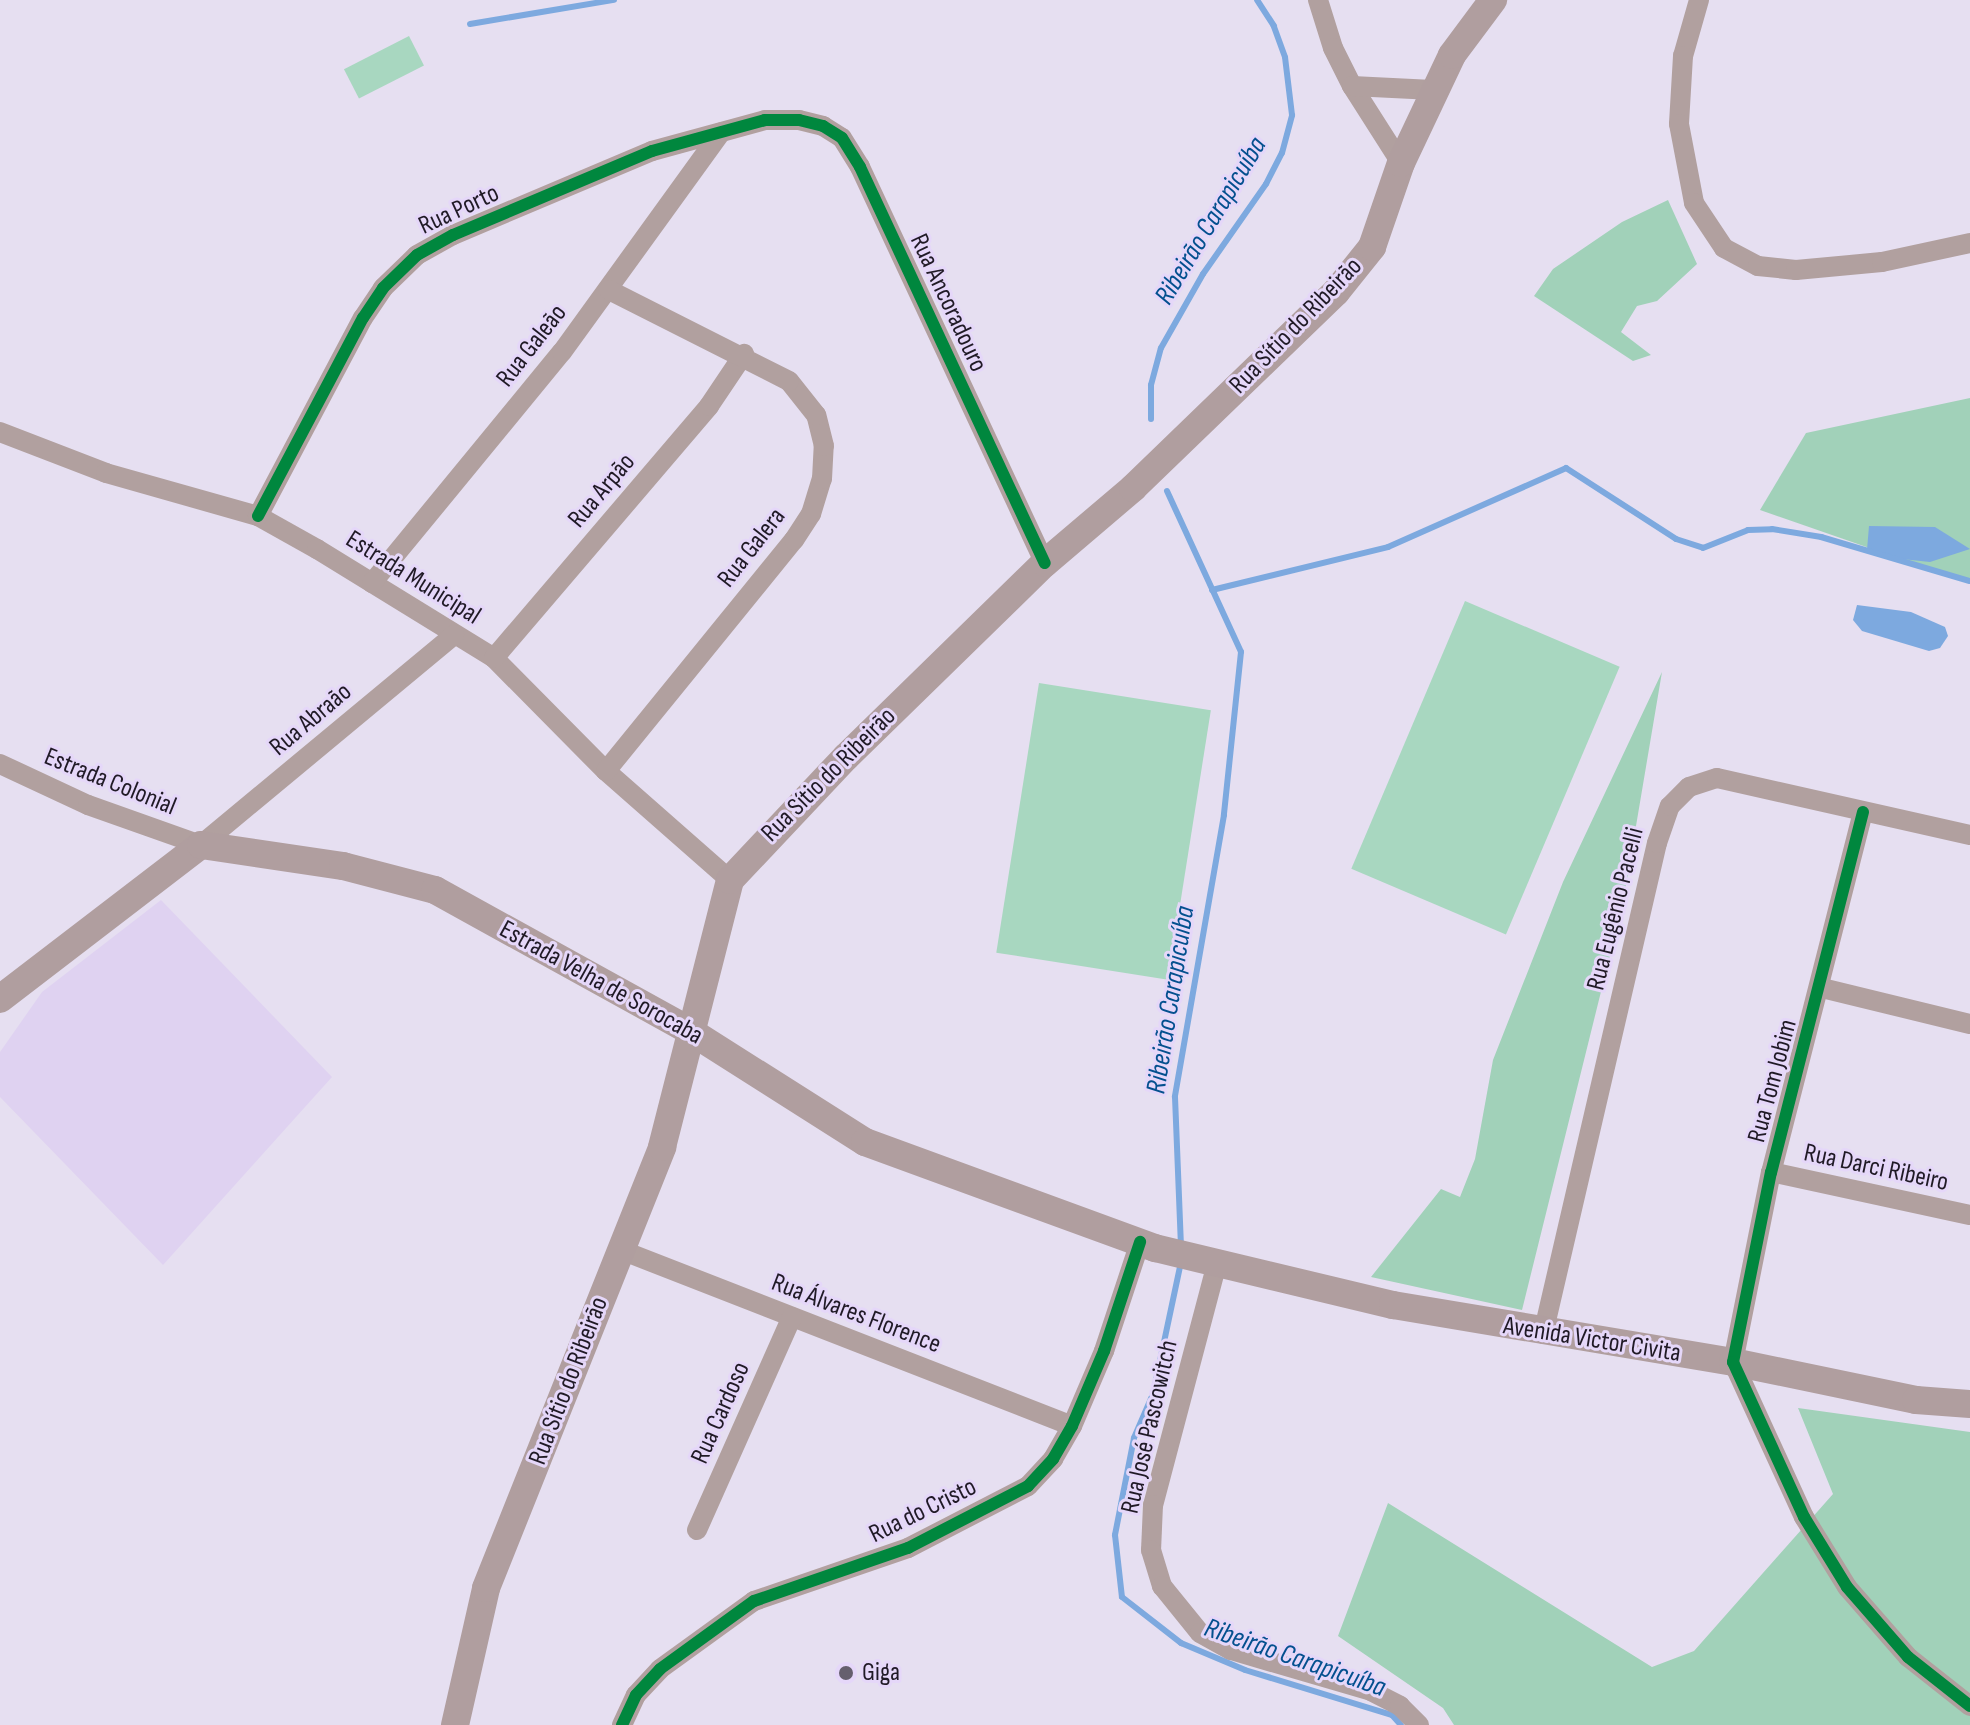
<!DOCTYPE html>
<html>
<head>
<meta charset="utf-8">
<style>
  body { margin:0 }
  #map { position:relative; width:1970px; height:1725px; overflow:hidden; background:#e6dff1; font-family:"Sofia Sans Condensed",sans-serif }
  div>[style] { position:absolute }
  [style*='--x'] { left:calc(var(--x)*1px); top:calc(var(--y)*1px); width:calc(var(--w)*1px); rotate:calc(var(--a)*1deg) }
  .built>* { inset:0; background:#dfd2f1 }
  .green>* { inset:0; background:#a8d7c0; transform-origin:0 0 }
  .forest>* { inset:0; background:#a1d1b9 }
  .water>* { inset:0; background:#7da9df }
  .stream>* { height:6px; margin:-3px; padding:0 3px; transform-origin:3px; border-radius:3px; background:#7da9df }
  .minor>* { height:20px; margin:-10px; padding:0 10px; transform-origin:10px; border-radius:10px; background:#b1a09f }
  .secondary>* { height:28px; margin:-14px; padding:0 14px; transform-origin:14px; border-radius:14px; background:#b09e9f }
  .cycleway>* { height:12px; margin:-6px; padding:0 6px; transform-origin:6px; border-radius:6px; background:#00873e }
  .dots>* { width:22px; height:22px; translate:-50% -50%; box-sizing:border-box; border:4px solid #e5d7f9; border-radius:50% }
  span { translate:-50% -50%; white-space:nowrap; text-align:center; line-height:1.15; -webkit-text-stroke:6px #e5d7f9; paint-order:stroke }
  .street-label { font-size:26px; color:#201a26 }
  .poi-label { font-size:26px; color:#201a26 }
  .left { translate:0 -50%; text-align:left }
  .water-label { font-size:28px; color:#04508f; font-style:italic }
</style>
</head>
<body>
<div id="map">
  <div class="built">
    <i style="clip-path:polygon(161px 900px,332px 1077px,163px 1265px,0 1097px,0 1052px,42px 992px)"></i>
  </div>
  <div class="green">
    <i style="left:409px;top:36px;width:33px;height:73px;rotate:63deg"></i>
    <i style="left:1465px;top:601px;width:168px;height:291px;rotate:23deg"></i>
    <i style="left:1039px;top:683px;width:174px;height:273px;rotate:9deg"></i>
  </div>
  <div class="forest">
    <i style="clip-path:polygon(1668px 200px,1697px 264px,1657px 301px,1637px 306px,1621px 332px,1651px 355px,1633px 361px,1534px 296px,1553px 269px,1622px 222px)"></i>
    <i style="clip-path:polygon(1970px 398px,1970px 583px,1760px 510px,1806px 433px)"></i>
    <i style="clip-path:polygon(1662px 672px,1623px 903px,1522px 1310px,1371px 1277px,1441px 1189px,1460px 1197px,1475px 1159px,1493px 1060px,1563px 882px)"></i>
    <i style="clip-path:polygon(1798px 1408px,1970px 1432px,1970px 1725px,1454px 1725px,1443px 1708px,1338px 1636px,1388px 1503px,1652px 1667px,1694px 1651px,1833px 1494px)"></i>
  </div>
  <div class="water">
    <i style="clip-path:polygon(1869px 526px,1935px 527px,1970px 549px,1930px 562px,1902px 559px,1867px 550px)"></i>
    <i style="clip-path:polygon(1857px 605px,1911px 612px,1945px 627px,1948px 636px,1940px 648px,1929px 651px,1862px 631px,1853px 620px)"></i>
  </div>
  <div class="stream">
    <i style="--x:470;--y:24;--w:146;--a:-9.5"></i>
    <i style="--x:1151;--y:419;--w:34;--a:-90"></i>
    <i style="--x:1151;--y:385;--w:38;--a:-75"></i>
    <i style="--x:1161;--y:348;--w:85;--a:-60.4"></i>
    <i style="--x:1203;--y:274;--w:110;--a:-55"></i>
    <i style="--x:1266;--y:184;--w:35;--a:-63"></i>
    <i style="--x:1282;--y:153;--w:39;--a:-75"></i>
    <i style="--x:1292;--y:115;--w:58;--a:-96.9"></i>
    <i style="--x:1285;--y:57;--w:33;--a:-110"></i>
    <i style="--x:1274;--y:26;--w:31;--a:-123"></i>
    <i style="--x:1167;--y:491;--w:177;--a:65.3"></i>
    <i style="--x:1241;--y:652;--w:164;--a:96"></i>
    <i style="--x:1224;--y:815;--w:286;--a:99.9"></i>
    <i style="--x:1175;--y:1097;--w:149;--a:87.7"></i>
    <i style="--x:1212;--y:590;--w:181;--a:-13.7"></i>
    <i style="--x:1388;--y:547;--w:195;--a:-23.9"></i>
    <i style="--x:1566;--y:468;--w:131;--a:32.8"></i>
    <i style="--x:1676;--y:539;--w:28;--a:18"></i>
    <i style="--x:1703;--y:548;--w:48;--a:-21.8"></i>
    <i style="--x:1748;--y:530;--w:24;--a:-2"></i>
    <i style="--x:1772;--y:529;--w:50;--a:9.3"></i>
    <i style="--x:1821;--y:537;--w:155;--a:16.5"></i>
    <i style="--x:1181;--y:1262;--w:135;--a:102"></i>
    <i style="--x:1153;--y:1394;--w:48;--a:113.4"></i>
    <i style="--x:1134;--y:1438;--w:99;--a:101.1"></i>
    <i style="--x:1115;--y:1535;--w:62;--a:83.6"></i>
    <i style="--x:1122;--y:1597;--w:75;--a:37.9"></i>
    <i style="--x:1181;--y:1643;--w:69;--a:22.9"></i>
    <i style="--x:1245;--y:1670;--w:154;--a:17"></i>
    <i style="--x:1392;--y:1715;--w:13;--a:48"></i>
  </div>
  <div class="minor">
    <i style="--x:1318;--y:0;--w:50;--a:72.6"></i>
    <i style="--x:1333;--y:48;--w:42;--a:63.4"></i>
    <i style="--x:1352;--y:86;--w:91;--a:57.5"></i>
    <i style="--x:1699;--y:0;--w:58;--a:105.9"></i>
    <i style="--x:1683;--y:56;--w:68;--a:93.4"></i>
    <i style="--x:1679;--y:124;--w:80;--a:79.2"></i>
    <i style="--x:1694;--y:203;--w:54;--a:56.3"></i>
    <i style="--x:1724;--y:248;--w:38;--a:28"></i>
    <i style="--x:1758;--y:266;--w:38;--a:6"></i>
    <i style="--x:1796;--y:270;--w:86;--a:-5.3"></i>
    <i style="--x:1882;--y:262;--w:90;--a:-12.2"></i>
    <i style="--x:1352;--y:86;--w:81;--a:2.8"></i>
    <i style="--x:0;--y:432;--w:114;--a:21.1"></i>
    <i style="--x:106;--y:473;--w:158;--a:15.8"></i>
    <i style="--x:258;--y:516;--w:68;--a:29.2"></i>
    <i style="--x:317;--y:549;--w:208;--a:31.6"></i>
    <i style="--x:494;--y:658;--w:159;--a:45.3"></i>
    <i style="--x:606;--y:771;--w:165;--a:41.3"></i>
    <i style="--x:258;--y:516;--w:224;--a:-62.1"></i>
    <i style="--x:363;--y:318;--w:36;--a:-56"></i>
    <i style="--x:383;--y:288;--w:47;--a:-44.1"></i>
    <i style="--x:417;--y:255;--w:41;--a:-29.1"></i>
    <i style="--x:453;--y:235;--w:216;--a:-22.9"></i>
    <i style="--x:652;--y:151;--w:117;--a:-15.3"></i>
    <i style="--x:765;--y:120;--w:34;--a:0"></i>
    <i style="--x:799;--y:120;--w:25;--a:14"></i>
    <i style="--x:823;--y:126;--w:22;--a:32"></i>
    <i style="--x:842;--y:138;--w:34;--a:58"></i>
    <i style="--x:860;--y:167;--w:437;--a:65"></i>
    <i style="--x:372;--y:583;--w:299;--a:-50.6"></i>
    <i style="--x:562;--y:352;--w:271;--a:-54.1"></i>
    <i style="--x:494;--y:658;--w:331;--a:-49.5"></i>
    <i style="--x:709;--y:406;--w:63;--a:-56.1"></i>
    <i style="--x:0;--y:764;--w:97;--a:25"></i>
    <i style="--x:88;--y:805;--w:120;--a:19.5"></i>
    <i style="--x:201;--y:845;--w:329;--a:-39.7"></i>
    <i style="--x:606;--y:771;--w:298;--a:-50.9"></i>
    <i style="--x:794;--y:540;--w:31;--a:-57"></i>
    <i style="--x:811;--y:514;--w:37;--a:-73"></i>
    <i style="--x:822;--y:479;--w:33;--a:-87"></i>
    <i style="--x:824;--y:446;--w:32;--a:-104"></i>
    <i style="--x:816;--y:415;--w:43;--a:-128.5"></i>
    <i style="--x:789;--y:381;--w:202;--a:-153.2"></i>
    <i style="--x:1863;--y:812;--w:372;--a:104.3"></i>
    <i style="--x:1771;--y:1172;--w:194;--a:101.3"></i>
    <i style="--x:1733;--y:1362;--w:170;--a:65.4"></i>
    <i style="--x:1804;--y:1517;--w:82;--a:58.4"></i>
    <i style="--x:1847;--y:1587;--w:93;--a:48.9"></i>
    <i style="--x:1908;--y:1657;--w:79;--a:38.3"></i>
    <i style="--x:1822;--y:988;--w:152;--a:13.7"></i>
    <i style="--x:1771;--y:1172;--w:204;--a:12.2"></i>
    <i style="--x:621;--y:1250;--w:484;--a:21.3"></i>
    <i style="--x:1216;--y:1267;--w:246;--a:104.8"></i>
    <i style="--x:1153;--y:1505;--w:45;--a:92.5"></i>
    <i style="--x:1151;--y:1550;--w:38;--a:73"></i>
    <i style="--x:1162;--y:1586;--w:60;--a:51"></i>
    <i style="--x:1200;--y:1633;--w:35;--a:29"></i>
    <i style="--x:1231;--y:1650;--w:146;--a:16.3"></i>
    <i style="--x:1371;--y:1691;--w:33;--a:27"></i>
    <i style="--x:1400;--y:1706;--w:27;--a:45"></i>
    <i style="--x:1543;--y:1334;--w:504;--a:-76.93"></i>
    <i style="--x:1657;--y:843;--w:39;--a:-71"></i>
    <i style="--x:1670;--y:806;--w:27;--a:-45"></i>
    <i style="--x:1689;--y:787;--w:29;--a:-18"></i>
    <i style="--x:1717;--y:778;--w:259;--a:12.7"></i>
    <i style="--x:697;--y:1530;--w:233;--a:-66"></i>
    <i style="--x:622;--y:1725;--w:33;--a:-65"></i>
    <i style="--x:636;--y:1695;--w:35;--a:-47"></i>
    <i style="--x:660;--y:1669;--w:116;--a:-35.9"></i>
    <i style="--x:754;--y:1601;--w:163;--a:-19"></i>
    <i style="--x:908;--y:1548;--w:135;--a:-27.3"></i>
    <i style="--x:1028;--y:1486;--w:37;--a:-47"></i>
    <i style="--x:1053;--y:1459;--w:38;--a:-60"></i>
    <i style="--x:1072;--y:1426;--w:82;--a:-66.9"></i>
    <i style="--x:1104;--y:1351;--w:115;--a:-71.7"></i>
  </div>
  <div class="secondary">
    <i style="--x:0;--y:999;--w:253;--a:-37.5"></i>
    <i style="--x:201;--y:845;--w:144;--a:8.4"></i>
    <i style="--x:343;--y:866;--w:95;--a:14.6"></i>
    <i style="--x:435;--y:890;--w:291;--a:28.9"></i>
    <i style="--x:690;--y:1031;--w:207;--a:32.4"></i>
    <i style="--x:865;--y:1142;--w:309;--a:20.1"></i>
    <i style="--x:1155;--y:1248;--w:245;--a:13.5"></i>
    <i style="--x:1393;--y:1305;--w:345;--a:9.5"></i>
    <i style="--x:1733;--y:1362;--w:187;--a:11.7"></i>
    <i style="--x:1916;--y:1400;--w:54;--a:4.2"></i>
    <i style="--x:455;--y:1725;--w:140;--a:-77.2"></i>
    <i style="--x:486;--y:1588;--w:475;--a:-68.2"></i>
    <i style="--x:662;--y:1147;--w:276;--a:-75.7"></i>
    <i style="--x:730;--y:880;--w:169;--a:-46.7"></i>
    <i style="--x:846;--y:757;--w:278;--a:-44.3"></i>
    <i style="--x:1045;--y:563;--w:116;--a:-40.4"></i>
    <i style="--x:1133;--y:488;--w:282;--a:-44"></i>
    <i style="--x:1336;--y:292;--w:58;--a:-51.3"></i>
    <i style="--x:1372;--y:247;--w:89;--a:-71"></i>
    <i style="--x:1401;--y:163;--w:119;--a:-64.7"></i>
    <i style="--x:1452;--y:55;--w:69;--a:-53.3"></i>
  </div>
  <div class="cycleway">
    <i style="--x:258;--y:516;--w:224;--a:-62.1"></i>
    <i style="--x:363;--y:318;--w:36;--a:-56"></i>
    <i style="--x:383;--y:288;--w:47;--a:-44.1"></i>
    <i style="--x:417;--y:255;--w:41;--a:-29.1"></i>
    <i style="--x:453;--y:235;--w:216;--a:-22.9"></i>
    <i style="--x:652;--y:151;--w:117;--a:-15.3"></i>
    <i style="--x:765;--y:120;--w:34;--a:0"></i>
    <i style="--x:799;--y:120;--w:25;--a:14"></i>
    <i style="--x:823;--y:126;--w:22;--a:32"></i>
    <i style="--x:842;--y:138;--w:34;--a:58"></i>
    <i style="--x:860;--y:167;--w:437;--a:65"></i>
    <i style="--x:1863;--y:812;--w:372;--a:104.3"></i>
    <i style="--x:1771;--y:1172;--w:194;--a:101.3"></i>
    <i style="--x:1733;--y:1362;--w:170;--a:65.4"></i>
    <i style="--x:1804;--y:1517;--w:82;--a:58.4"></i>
    <i style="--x:1847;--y:1587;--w:93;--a:48.9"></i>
    <i style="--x:1908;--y:1657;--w:79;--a:38.3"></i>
    <i style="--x:622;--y:1725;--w:33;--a:-65"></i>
    <i style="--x:636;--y:1695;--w:35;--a:-47"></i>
    <i style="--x:660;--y:1669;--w:116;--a:-35.9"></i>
    <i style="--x:754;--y:1601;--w:163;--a:-19"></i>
    <i style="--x:908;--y:1548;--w:135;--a:-27.3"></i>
    <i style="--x:1028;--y:1486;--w:37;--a:-47"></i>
    <i style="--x:1053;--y:1459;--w:38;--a:-60"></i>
    <i style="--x:1072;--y:1426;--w:82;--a:-66.9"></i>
    <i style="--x:1104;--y:1351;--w:115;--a:-71.7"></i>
  </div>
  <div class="dots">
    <i style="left:846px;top:1673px;background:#655f6d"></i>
  </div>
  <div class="street-label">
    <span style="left:459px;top:210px;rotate:-25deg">Rua Porto</span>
    <span style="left:948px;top:303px;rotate:65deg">Rua Ancoradouro</span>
    <span style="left:1296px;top:326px;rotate:-46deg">Rua Sítio do Ribeirão</span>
    <span style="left:532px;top:346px;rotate:-52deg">Rua Galeão</span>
    <span style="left:602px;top:491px;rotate:-50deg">Rua Arpão</span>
    <span style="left:752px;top:548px;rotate:-52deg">Rua Galera</span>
    <span style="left:413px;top:578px;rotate:32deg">Estrada Municipal</span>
    <span style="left:311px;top:720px;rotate:-40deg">Rua Abraão</span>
    <span style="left:829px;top:775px;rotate:-45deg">Rua Sítio do Ribeirão</span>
    <span style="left:110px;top:782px;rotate:22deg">Estrada Colonial</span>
    <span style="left:1616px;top:909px;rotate:-76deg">Rua Eugênio Pacelli</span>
    <span style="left:601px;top:983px;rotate:29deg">Estrada Velha de Sorocaba</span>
    <span style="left:1773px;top:1081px;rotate:-75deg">Rua Tom Jobim</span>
    <span style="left:1876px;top:1168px;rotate:12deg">Rua Darci Ribeiro</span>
    <span style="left:856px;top:1314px;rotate:21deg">Rua Álvares Florence</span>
    <span style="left:1592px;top:1340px;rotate:9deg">Avenida Victor Civita</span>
    <span style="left:569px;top:1381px;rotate:-69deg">Rua Sítio do Ribeirão</span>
    <span style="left:721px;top:1413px;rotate:-66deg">Rua Cardoso</span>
    <span style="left:1150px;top:1427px;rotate:-77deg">Rua José Pascowitch</span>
    <span style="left:923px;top:1511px;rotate:-26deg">Rua do Cristo</span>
  </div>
  <div class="poi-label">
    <span class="left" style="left:862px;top:1673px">Giga</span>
  </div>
  <div class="water-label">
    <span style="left:1211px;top:221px;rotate:-59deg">Ribeirão Carapicuíba</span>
    <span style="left:1171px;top:1000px;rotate:-81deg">Ribeirão Carapicuíba</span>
    <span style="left:1295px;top:1658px;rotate:19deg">Ribeirão Carapicuíba</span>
  </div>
</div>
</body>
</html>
